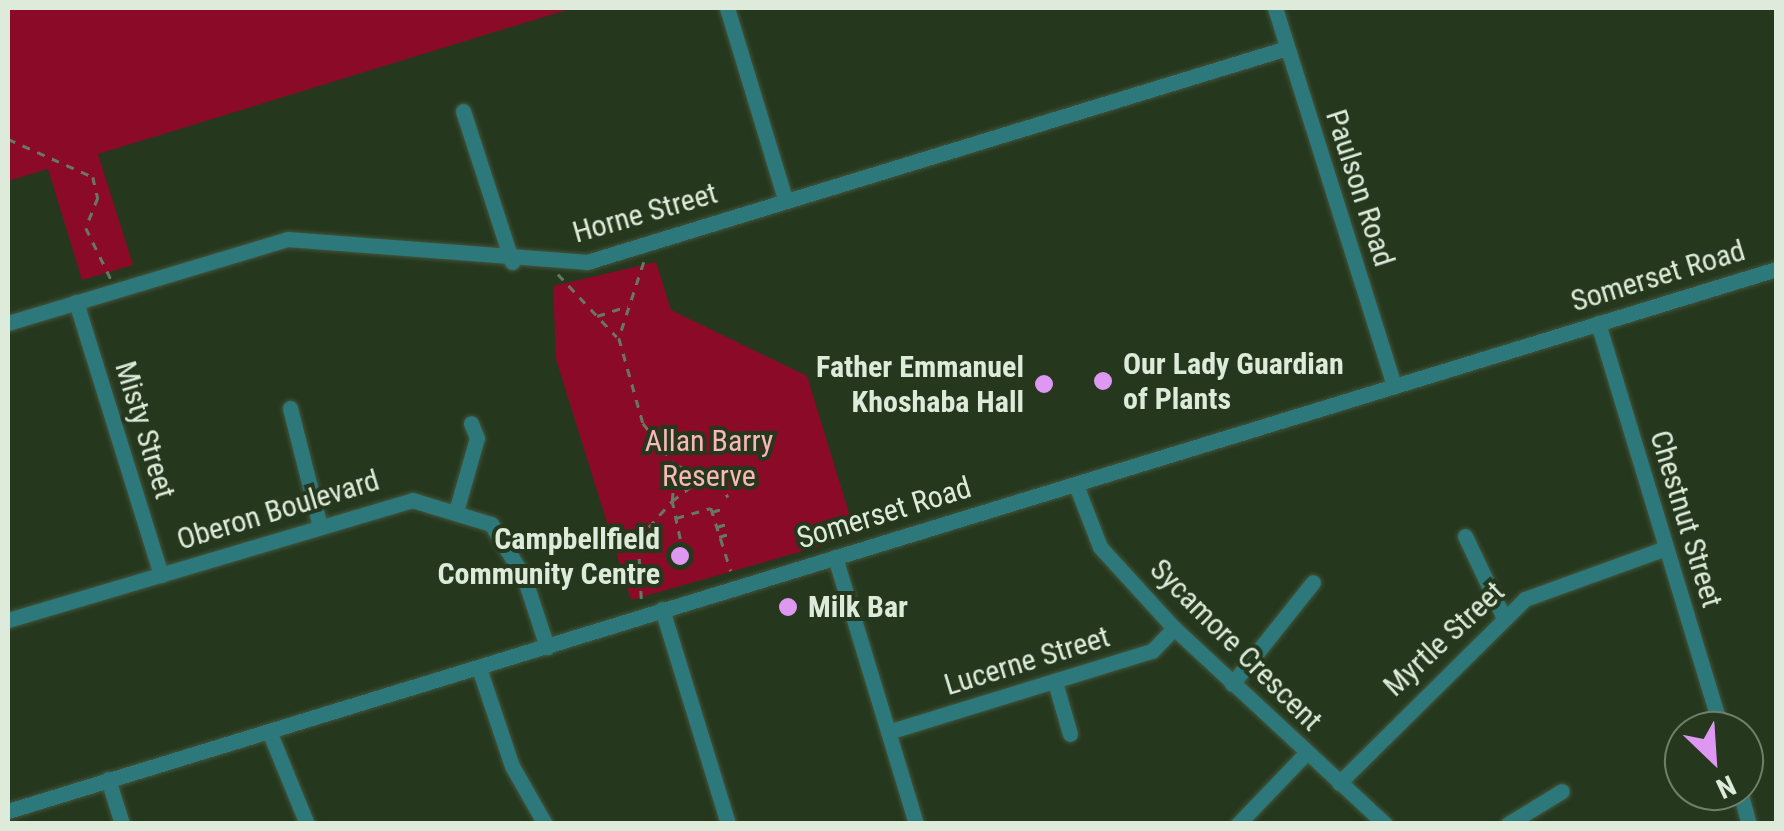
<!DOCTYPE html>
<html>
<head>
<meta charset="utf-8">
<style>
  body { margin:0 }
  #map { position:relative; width:1784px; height:831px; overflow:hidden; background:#25381e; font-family:"Roboto Condensed",sans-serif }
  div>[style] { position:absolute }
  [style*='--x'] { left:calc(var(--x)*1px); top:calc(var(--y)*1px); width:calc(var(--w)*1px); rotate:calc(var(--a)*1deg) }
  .green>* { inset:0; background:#8b0a27 }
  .path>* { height:2.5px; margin-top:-1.25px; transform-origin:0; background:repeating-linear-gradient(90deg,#677862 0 8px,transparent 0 16px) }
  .roads { filter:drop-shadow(0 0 2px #43553c) drop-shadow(0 0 2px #43553c) }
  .minor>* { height:15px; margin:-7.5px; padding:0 7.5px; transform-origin:7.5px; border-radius:7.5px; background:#2d787a }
  .dots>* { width:28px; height:28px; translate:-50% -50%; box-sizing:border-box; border:5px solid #25381e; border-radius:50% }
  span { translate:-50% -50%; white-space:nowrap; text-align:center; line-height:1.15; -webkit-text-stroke:8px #25381e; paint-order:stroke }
  .street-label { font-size:30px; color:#deebdb }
  .poi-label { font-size:30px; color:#deebdb; font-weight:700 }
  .left { translate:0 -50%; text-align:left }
  .right { translate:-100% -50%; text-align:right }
  .park-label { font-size:30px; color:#f9b7b8 }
  .frame { position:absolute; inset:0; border:10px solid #deebdb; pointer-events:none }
  .north { position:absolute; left:1664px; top:711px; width:100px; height:100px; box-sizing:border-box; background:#25381e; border:2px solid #6f806a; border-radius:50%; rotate:155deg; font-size:28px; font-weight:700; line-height:40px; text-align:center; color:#deebdb }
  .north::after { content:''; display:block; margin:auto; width:35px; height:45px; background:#de98f2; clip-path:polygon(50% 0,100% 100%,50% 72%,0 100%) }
</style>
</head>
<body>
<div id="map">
  <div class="green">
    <i style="clip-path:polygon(8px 8px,573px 8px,98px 154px,133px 265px,82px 280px,48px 169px,8px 181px)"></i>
    <i style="clip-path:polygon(656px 262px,671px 310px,807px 376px,856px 536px,631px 600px,556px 359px,553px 286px)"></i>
  </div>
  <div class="path">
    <i style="--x:8;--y:139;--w:93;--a:24.1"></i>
    <i style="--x:93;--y:177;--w:22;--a:77"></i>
    <i style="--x:98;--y:198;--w:32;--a:112"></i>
    <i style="--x:86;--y:228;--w:57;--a:63.9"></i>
    <i style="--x:644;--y:262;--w:80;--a:108.2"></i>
    <i style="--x:619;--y:338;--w:88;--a:74.2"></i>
    <i style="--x:643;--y:423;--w:53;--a:52.7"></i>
    <i style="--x:675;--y:465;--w:47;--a:18.4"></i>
    <i style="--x:720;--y:480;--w:19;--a:65"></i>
    <i style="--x:558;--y:274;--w:86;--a:46.9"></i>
    <i style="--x:597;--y:316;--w:32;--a:-18"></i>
    <i style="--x:712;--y:512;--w:13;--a:-18"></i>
    <i style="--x:676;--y:518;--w:36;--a:-16"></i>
    <i style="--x:711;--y:508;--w:66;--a:72.4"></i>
    <i style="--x:717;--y:527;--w:13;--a:-18"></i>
    <i style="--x:719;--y:537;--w:13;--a:-18"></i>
    <i style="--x:680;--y:539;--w:39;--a:-102"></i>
    <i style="--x:672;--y:501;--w:43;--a:-37.4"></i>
    <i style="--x:641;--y:599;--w:60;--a:-92.9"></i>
    <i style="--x:638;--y:539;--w:51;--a:-48.2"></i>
    <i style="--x:672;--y:501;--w:36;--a:-85"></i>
  </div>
  <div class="roads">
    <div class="minor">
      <i style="--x:727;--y:8;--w:200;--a:73.1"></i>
      <i style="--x:1275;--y:8;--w:396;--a:72.5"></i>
      <i style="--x:463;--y:111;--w:159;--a:72"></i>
      <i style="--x:76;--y:302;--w:286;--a:72.7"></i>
      <i style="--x:8;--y:323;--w:292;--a:-16.7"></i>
      <i style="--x:288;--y:239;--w:300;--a:4.4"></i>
      <i style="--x:587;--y:262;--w:732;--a:-17"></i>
      <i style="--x:1598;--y:323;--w:426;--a:73.1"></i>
      <i style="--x:290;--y:408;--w:119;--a:75.8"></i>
      <i style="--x:1076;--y:485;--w:66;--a:68.8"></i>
      <i style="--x:1100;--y:547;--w:110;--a:47.6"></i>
      <i style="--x:1174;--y:628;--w:288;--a:42.9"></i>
      <i style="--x:457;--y:508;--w:73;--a:-74.1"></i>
      <i style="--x:477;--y:438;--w:16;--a:-112"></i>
      <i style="--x:1465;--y:536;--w:89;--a:64.6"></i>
      <i style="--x:835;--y:557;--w:279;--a:73.1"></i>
      <i style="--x:662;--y:609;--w:225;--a:72.9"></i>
      <i style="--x:8;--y:620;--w:421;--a:-16.5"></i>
      <i style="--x:412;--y:500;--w:83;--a:16.9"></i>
      <i style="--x:491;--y:524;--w:62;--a:58.1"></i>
      <i style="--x:524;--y:577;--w:74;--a:71.8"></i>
      <i style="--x:479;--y:668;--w:103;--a:71.4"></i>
      <i style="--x:512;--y:766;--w:67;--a:60.4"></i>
      <i style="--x:1055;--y:682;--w:54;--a:73.9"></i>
      <i style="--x:1232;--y:684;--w:130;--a:-51.5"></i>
      <i style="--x:269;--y:731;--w:100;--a:67.8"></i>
      <i style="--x:888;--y:732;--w:276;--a:-17.1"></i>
      <i style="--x:1152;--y:651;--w:32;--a:-46"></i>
      <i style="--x:108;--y:779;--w:47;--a:72.7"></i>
      <i style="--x:1339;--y:783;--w:262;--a:-44.7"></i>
      <i style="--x:1525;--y:599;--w:150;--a:-19.9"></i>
      <i style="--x:1740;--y:791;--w:34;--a:75"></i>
      <i style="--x:8;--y:811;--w:1849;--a:-17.04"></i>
      <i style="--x:1238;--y:824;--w:98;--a:-46.2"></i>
      <i style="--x:1508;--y:824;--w:63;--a:-31.4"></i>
    </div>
  </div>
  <div class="dots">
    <i style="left:1103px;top:381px;background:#de98f2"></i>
    <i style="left:1044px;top:384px;background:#de98f2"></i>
    <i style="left:680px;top:556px;background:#de98f2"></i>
    <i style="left:788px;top:607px;background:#de98f2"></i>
  </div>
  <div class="street-label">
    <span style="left:1360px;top:188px;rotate:72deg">Paulson Road</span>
    <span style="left:645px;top:213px;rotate:-16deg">Horne Street</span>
    <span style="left:1658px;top:276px;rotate:-17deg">Somerset Road</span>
    <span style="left:145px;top:430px;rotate:73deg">Misty Street</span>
    <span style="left:278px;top:510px;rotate:-17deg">Oberon Boulevard</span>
    <span style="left:884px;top:513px;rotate:-17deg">Somerset Road</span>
    <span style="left:1686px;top:519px;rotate:73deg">Chestnut Street</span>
    <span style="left:1444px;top:639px;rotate:-43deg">Myrtle Street</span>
    <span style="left:1236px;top:645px;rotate:45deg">Sycamore Crescent</span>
    <span style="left:1027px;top:661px;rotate:-17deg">Lucerne Street</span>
  </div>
  <div class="poi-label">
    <span class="left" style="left:1123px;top:381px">Our Lady Guardian<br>of Plants</span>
    <span class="right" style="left:1024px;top:384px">Father Emmanuel<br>Khoshaba Hall</span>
    <span class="right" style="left:660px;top:556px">Campbellfield<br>Community Centre</span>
    <span class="left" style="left:808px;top:607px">Milk Bar</span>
  </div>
  <div class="park-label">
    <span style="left:709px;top:458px">Allan Barry<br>Reserve</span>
  </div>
  <div class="frame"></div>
  <div class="north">N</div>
</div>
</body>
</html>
